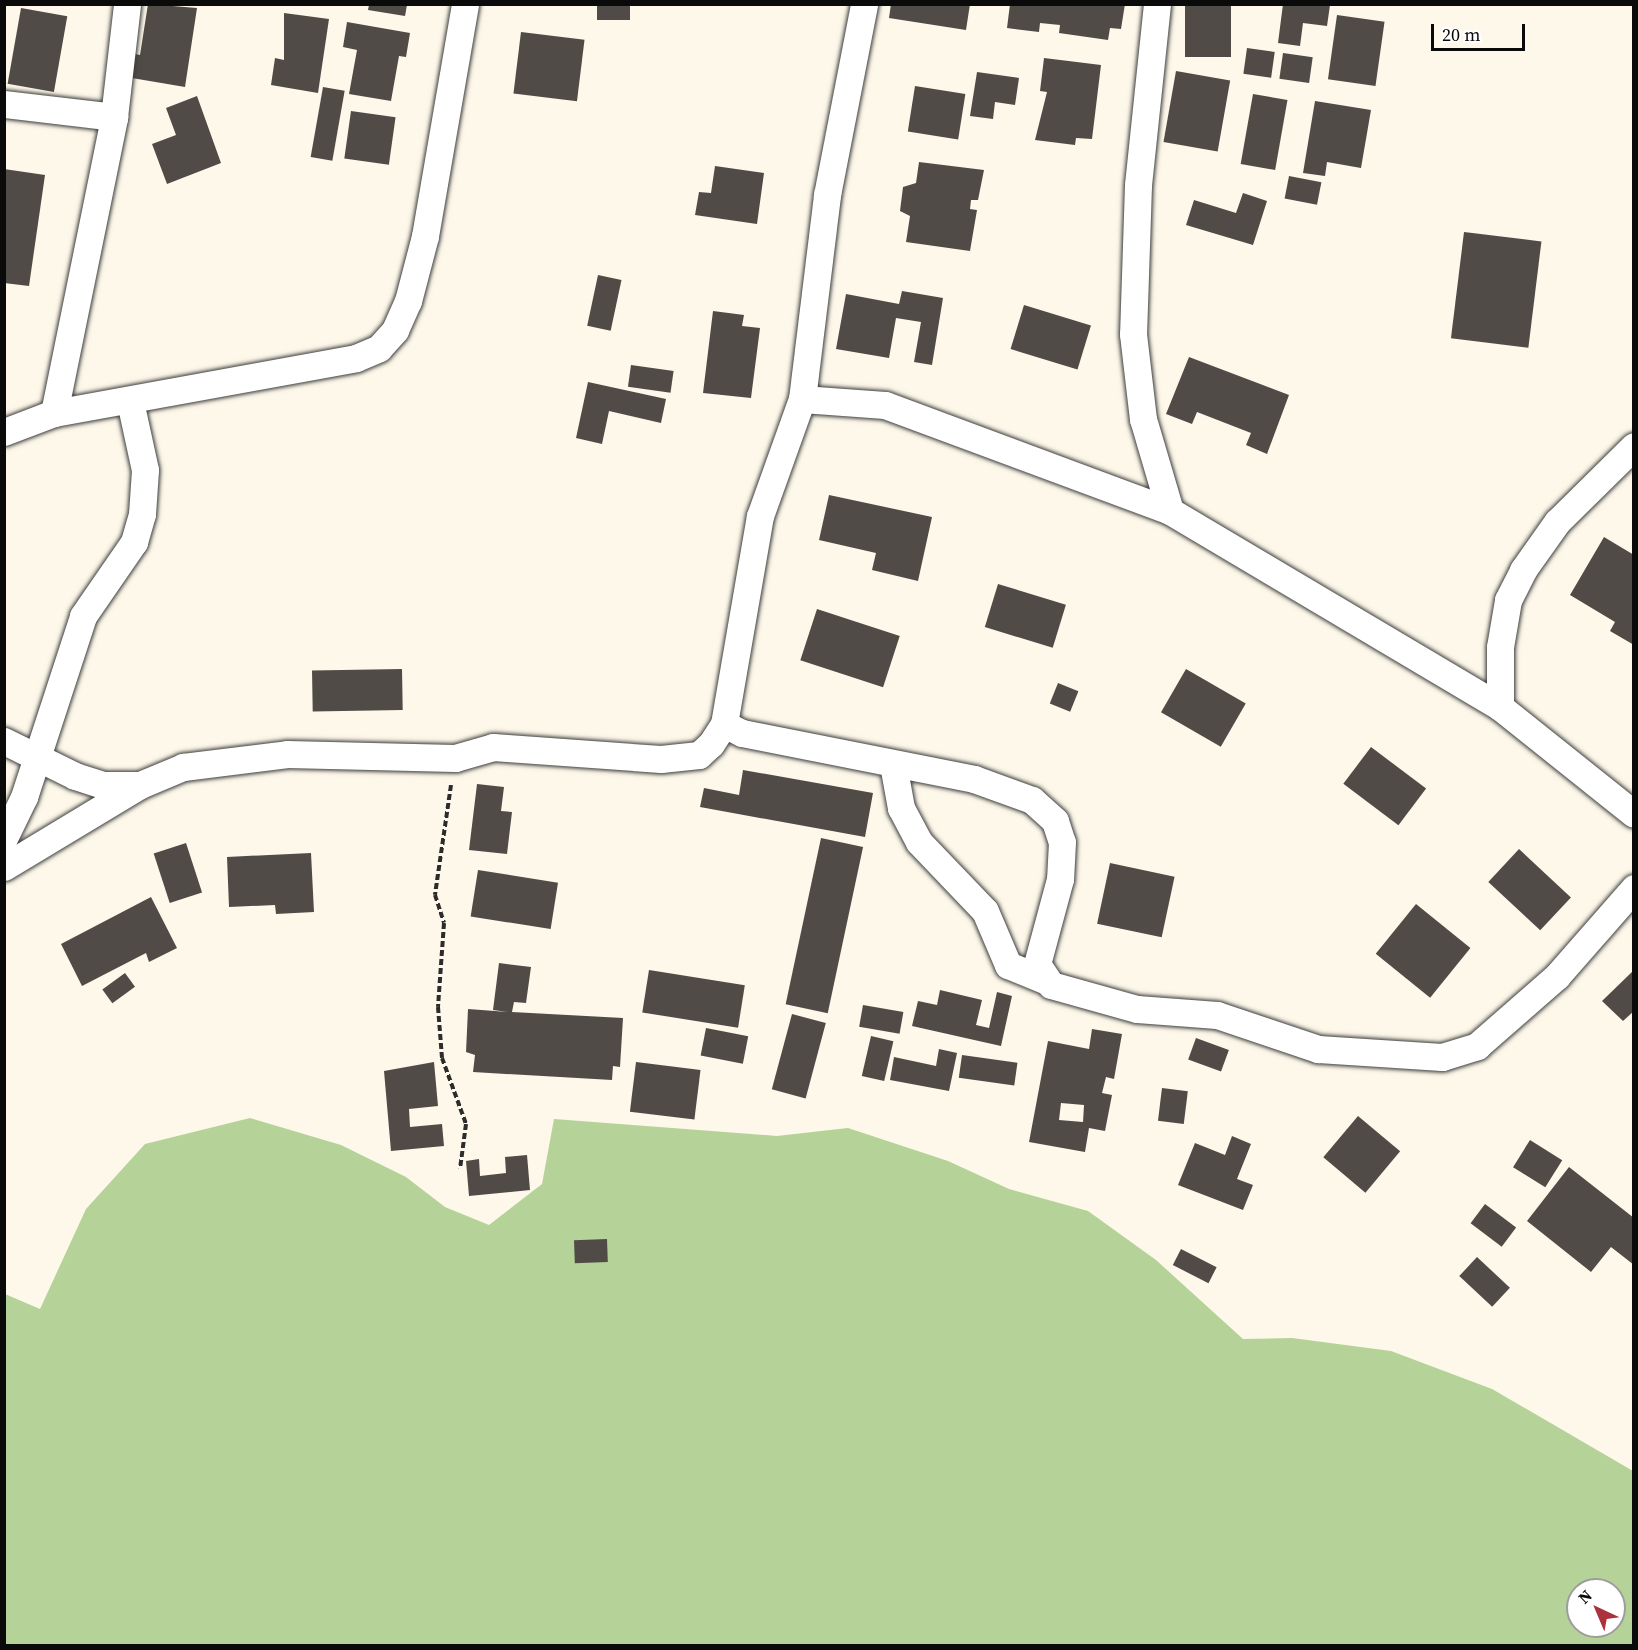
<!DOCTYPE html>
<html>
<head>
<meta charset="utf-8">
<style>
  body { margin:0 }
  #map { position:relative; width:1638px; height:1650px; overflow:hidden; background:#fdf8e9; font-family:"Source Serif 4",serif }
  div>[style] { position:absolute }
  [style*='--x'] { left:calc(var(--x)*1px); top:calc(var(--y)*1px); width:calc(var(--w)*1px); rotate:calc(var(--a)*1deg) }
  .forest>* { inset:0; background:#b5d298 }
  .building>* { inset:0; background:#514b47; transform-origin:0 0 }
  .path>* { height:4px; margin-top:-2px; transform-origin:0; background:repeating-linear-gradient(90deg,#2c2c2c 0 6px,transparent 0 9px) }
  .roads { filter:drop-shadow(0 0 2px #3d3d3d) drop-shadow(0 0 2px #3d3d3d) }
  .minor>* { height:27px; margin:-13.5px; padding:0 13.5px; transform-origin:13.5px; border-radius:13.5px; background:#fff }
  span { translate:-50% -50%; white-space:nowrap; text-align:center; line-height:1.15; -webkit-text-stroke:6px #fff; paint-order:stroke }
  .frame { position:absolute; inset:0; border:6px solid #0a0a0a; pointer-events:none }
  .north { position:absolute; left:1566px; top:1578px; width:60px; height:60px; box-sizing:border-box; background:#fff; border:2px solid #9d9d9d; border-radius:50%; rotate:316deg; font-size:16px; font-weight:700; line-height:24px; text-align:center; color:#0a0a0a }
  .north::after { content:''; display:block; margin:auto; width:21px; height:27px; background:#ab313c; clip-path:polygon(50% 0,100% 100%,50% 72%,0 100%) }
  .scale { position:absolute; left:1431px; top:24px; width:94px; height:27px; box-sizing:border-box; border:3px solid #0a0a0a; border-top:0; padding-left:8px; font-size:18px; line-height:21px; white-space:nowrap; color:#0a0a0a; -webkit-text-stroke:4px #fff; paint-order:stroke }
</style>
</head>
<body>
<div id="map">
  <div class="forest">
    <i style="clip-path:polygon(evenodd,250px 1118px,341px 1145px,406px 1177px,445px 1207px,489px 1225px,542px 1184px,554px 1119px,777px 1136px,848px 1128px,948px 1161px,1009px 1189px,1088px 1211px,1156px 1260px,1243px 1339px,1292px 1338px,1391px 1351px,1492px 1389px,1633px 1471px,1633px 1645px,5px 1646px,5px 1294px,40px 1309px,86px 1209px,145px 1144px,250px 1118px,1578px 1590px,1614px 1590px,1614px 1626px,1578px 1626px,1578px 1590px)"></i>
  </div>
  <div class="building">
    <i style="clip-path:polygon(148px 4px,197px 8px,185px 87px,126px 77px,130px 53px,140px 55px)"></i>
    <i style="left:597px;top:4px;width:33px;height:16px"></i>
    <i style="clip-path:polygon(891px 4px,970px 4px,966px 30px,889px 18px)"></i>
    <i style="clip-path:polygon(1010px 4px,1125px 4px,1121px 29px,1110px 28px,1108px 40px,1059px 33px,1060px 25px,1040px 23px,1039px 32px,1007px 28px)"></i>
    <i style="left:1185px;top:4px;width:46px;height:53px"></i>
    <i style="clip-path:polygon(1283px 4px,1330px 5px,1327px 26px,1303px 23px,1300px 46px,1278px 43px)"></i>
    <i style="clip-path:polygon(369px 5px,407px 5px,405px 16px,368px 10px)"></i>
    <i style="left:21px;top:8px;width:47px;height:77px;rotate:10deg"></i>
    <i style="clip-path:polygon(284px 13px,329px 19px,318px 93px,271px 85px,275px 58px,284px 60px)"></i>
    <i style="left:1337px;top:15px;width:48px;height:65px;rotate:8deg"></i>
    <i style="clip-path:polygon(347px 22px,410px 33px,406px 57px,399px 56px,391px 101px,349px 94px,357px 50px,343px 47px)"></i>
    <i style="left:521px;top:32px;width:64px;height:62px;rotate:7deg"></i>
    <i style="left:1247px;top:48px;width:28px;height:26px;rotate:8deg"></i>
    <i style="left:1283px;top:53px;width:30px;height:26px;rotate:8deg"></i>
    <i style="clip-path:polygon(1044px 58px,1101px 65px,1092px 139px,1076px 138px,1075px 145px,1035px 140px,1047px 92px,1040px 91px)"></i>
    <i style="left:1176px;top:71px;width:55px;height:72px;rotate:10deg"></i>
    <i style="clip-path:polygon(977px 72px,1019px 78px,1015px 105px,995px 102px,993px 119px,970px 116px)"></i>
    <i style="left:915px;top:86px;width:51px;height:46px;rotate:9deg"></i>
    <i style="left:323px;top:87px;width:22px;height:71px;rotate:10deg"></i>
    <i style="left:1253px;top:94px;width:35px;height:71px;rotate:10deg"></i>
    <i style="clip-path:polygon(197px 96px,221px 163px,167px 184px,152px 144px,176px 135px,166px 108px)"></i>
    <i style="clip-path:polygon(1315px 101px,1371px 110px,1361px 168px,1327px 162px,1325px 176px,1303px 173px)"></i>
    <i style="left:351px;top:111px;width:45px;height:48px;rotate:8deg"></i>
    <i style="clip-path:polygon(919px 162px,984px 170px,978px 200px,971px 200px,970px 209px,977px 210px,970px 251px,906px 242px,910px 216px,900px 211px,903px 187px,916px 183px)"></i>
    <i style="clip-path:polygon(715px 166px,764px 173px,757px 224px,695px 215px,699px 192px,711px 193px)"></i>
    <i style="clip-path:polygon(4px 169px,45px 175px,29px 286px,4px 283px)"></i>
    <i style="left:1289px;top:176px;width:33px;height:23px;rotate:11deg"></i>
    <i style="clip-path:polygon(1243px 193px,1267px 201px,1253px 245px,1186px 225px,1194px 200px,1236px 213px)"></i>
    <i style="left:1464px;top:232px;width:78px;height:107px;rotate:7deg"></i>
    <i style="left:598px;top:275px;width:24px;height:52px;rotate:12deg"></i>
    <i style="clip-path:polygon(902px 291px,943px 298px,932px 365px,914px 362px,921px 322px,896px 318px,889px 358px,836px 349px,846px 294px,899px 304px)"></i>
    <i style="left:1024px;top:305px;width:70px;height:46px;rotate:17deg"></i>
    <i style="clip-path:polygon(713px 311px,744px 315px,742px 326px,760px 328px,751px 398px,703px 393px)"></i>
    <i style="clip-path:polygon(1189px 357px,1289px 395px,1267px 454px,1246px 445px,1251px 433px,1197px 412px,1192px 424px,1166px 414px)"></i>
    <i style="left:631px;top:365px;width:43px;height:22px;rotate:8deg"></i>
    <i style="clip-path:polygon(588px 382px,666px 399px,661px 423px,609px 411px,602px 444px,576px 438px)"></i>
    <i style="clip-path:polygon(829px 495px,932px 517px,918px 581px,872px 570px,876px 553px,819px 540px)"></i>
    <i style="clip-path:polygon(1604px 537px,1634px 555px,1634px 645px,1610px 631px,1615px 622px,1570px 595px)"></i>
    <i style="left:998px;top:584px;width:71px;height:45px;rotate:17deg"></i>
    <i style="left:817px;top:609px;width:87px;height:54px;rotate:18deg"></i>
    <i style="left:402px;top:669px;width:41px;height:90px;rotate:89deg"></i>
    <i style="left:1186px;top:669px;width:69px;height:50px;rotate:30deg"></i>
    <i style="left:1058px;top:683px;width:22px;height:22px;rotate:22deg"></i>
    <i style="left:1371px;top:747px;width:69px;height:46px;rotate:37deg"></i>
    <i style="clip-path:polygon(743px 770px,873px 793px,865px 837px,700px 807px,704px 788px,739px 795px)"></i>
    <i style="clip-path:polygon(477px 784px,504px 787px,501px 811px,512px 812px,507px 854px,469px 850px)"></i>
    <i style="left:821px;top:838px;width:43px;height:170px;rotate:12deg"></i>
    <i style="left:186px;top:843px;width:52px;height:34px;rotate:72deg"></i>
    <i style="left:1519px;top:849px;width:71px;height:45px;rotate:43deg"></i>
    <i style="clip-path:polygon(311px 853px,314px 912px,276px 914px,275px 905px,229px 907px,227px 857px)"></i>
    <i style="left:1110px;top:863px;width:66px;height:62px;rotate:12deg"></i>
    <i style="left:478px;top:870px;width:81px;height:47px;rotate:9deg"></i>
    <i style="clip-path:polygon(151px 897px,177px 948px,149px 962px,146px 953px,82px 986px,61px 944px)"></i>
    <i style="left:1416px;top:904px;width:70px;height:64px;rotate:39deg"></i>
    <i style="clip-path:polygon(499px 963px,531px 967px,526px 1003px,514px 1002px,512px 1012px,623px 1018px,620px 1067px,613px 1066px,612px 1080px,473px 1072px,475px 1055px,466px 1052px,468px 1009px,508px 1012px,493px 1010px)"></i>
    <i style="left:649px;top:970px;width:97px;height:43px;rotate:9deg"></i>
    <i style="clip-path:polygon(1634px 970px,1634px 1011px,1623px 1021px,1602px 1001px)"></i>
    <i style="left:125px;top:973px;width:17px;height:28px;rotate:54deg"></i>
    <i style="clip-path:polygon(940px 990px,982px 1000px,976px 1025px,989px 1028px,997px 992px,1012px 996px,1001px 1046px,912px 1026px,918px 1001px,937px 1005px)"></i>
    <i style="left:863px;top:1005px;width:41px;height:22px;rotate:10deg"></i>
    <i style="left:792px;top:1014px;width:35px;height:78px;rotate:15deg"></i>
    <i style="left:706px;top:1028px;width:43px;height:28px;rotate:11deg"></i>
    <i style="clip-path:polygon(evenodd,1092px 1029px,1122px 1034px,1114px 1079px,1106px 1077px,1102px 1093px,1112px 1095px,1105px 1131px,1089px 1128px,1085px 1152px,1029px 1142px,1048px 1041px,1089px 1049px,1092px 1029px,1061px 1103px,1084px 1105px,1083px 1122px,1059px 1120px,1061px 1103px)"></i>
    <i style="left:871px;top:1036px;width:23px;height:41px;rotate:13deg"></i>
    <i style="left:1196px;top:1038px;width:35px;height:23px;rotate:20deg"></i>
    <i style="clip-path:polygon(939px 1049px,957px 1053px,949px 1091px,890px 1080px,894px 1057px,936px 1066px)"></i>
    <i style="left:962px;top:1055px;width:56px;height:23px;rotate:8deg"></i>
    <i style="clip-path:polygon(434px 1062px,438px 1106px,409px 1109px,410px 1127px,442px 1124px,444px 1146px,391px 1151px,384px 1071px)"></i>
    <i style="left:636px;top:1062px;width:65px;height:50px;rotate:7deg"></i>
    <i style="left:1162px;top:1088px;width:26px;height:33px;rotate:7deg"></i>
    <i style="left:1358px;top:1116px;width:55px;height:54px;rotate:40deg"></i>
    <i style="clip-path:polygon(1232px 1136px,1251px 1144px,1237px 1179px,1253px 1185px,1243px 1210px,1178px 1185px,1195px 1143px,1225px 1155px)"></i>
    <i style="left:1530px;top:1140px;width:38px;height:32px;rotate:32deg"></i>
    <i style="clip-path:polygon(527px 1155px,530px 1190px,469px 1196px,466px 1161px,479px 1159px,480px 1176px,506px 1173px,505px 1157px)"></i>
    <i style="clip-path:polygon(1569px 1167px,1634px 1218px,1634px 1265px,1611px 1247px,1591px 1272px,1527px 1221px)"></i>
    <i style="left:1485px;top:1204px;width:39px;height:24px;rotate:37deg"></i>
    <i style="left:607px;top:1239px;width:23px;height:33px;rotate:88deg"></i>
    <i style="left:1181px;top:1249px;width:40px;height:18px;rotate:27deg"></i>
    <i style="left:1477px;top:1257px;width:45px;height:26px;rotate:43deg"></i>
  </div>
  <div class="path">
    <i style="--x:451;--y:785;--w:111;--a:98.3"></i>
    <i style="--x:435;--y:895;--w:29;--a:72"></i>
    <i style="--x:444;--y:923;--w:84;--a:94.1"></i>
    <i style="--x:438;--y:1007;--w:51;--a:85.5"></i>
    <i style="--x:442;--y:1058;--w:70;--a:70"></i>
    <i style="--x:466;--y:1124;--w:45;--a:97.6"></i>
  </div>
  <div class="roads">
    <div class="minor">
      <i style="--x:1157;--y:4;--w:182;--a:96"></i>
      <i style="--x:1138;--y:185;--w:149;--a:91.9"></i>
      <i style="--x:1133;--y:334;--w:86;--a:83.3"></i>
      <i style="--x:1143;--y:419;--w:96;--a:73.6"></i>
      <i style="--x:4;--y:104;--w:111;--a:6.7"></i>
      <i style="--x:802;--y:399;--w:83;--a:4.1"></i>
      <i style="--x:885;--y:405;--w:304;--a:20.4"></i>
      <i style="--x:1170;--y:511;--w:384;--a:30.7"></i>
      <i style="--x:1500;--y:707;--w:171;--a:38.6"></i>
      <i style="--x:54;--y:413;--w:302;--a:-78.5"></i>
      <i style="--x:114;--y:117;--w:114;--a:-83.4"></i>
      <i style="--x:4;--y:432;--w:53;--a:-20.8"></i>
      <i style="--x:54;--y:413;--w:307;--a:-10.3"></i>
      <i style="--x:356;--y:358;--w:25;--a:-23"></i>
      <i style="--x:379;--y:348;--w:24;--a:-48"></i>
      <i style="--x:395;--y:330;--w:32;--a:-66"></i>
      <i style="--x:408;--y:301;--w:67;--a:-75.3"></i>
      <i style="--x:425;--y:236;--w:235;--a:-80.2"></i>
      <i style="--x:1500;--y:707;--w:60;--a:-90"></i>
      <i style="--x:1500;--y:647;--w:48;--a:-80.3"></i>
      <i style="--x:1508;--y:600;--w:34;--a:-63"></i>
      <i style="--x:1523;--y:570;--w:59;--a:-54.7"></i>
      <i style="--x:1557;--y:522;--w:108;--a:-44.6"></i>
      <i style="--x:724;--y:724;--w:20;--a:27"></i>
      <i style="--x:742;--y:733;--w:237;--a:11.2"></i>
      <i style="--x:974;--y:779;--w:62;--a:19.9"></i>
      <i style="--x:1032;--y:800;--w:31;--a:42"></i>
      <i style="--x:1055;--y:821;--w:22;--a:72"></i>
      <i style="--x:1062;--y:842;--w:37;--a:93"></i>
      <i style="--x:1060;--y:879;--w:88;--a:105.1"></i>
      <i style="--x:1037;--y:964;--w:25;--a:56"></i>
      <i style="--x:1051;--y:985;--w:89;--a:15.6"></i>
      <i style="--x:1137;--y:1009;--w:80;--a:4.3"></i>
      <i style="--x:1217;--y:1015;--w:107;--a:18.6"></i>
      <i style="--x:1318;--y:1049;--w:124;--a:3.7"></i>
      <i style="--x:1442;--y:1057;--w:37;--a:-17"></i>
      <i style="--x:1477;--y:1046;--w:106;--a:-41.2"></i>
      <i style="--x:1557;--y:976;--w:117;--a:-48.8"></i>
      <i style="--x:4;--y:741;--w:79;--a:26.2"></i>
      <i style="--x:75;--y:776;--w:29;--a:18"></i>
      <i style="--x:103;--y:785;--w:37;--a:0"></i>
      <i style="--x:893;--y:764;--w:45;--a:79.7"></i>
      <i style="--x:901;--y:808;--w:38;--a:62"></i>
      <i style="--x:919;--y:842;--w:95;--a:46.3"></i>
      <i style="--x:985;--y:911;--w:59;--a:66.9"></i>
      <i style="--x:1008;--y:965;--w:42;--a:22.3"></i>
      <i style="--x:4;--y:838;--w:46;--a:-64"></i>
      <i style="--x:24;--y:797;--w:190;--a:-71.9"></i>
      <i style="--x:83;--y:616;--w:90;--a:-55.4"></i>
      <i style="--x:134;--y:542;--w:29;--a:-74"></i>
      <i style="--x:142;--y:514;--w:44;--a:-86.1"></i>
      <i style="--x:145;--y:470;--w:71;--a:-102.3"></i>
      <i style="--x:4;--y:867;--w:159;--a:-31.1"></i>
      <i style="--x:140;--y:785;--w:47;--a:-22.7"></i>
      <i style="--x:183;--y:767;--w:105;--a:-7.1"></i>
      <i style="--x:287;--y:754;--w:168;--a:1.4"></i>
      <i style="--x:455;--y:758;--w:40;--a:-16"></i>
      <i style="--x:493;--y:747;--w:168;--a:4.1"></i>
      <i style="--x:661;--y:759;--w:38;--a:-6"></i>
      <i style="--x:699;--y:755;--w:16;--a:-43"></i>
      <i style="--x:711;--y:744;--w:24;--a:-57"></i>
      <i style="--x:724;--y:724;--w:211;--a:-80.2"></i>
      <i style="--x:760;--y:516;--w:124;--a:-70.3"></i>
      <i style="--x:802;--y:399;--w:206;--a:-83"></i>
      <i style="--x:827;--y:195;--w:195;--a:-79"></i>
    </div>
  </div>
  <div class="frame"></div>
  <div class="north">N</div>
  <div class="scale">20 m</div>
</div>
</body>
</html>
